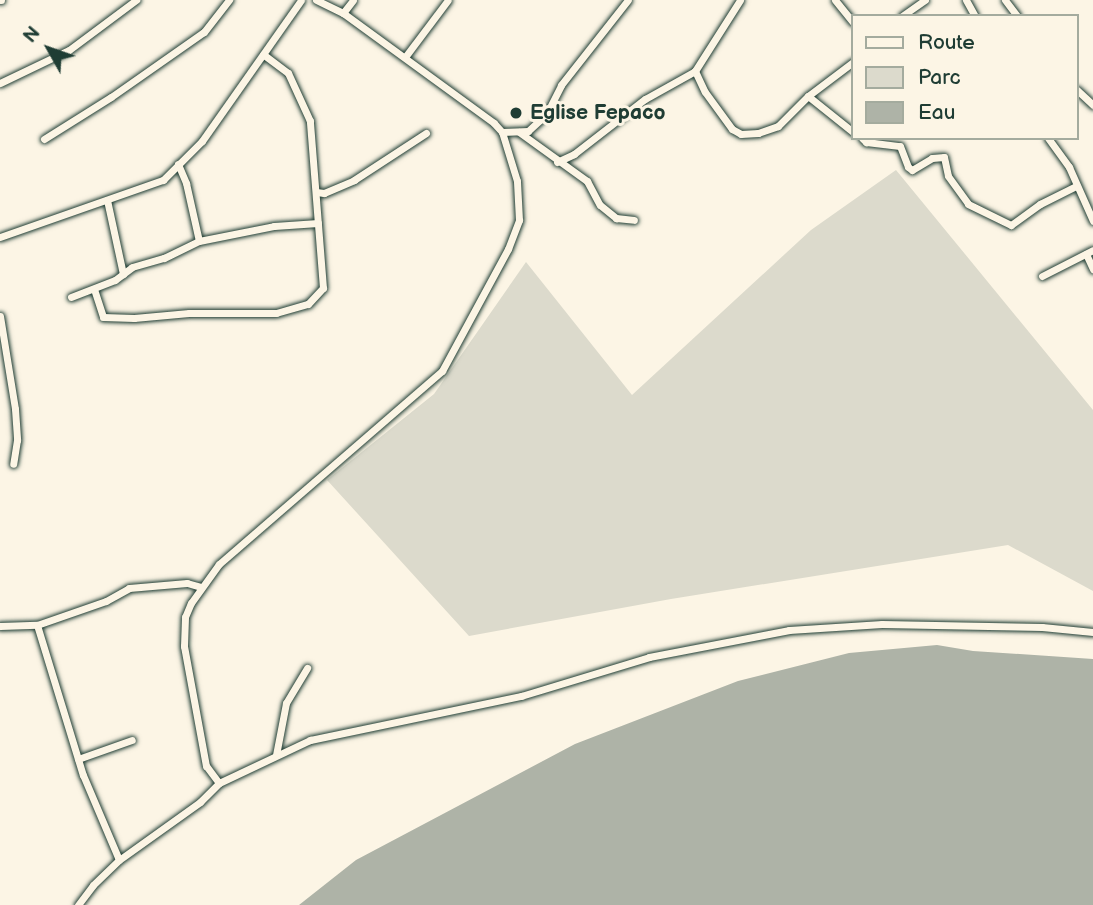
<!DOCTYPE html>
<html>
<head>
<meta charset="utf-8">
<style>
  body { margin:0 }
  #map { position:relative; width:1093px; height:905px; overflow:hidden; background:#fcf5e5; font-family:"Balsamiq Sans",sans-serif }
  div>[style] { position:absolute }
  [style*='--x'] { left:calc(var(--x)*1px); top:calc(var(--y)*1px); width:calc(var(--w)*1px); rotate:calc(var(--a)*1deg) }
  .green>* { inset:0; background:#dcdacc }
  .water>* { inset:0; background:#aeb3a7 }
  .roads { filter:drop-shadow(0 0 2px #1f3d34) drop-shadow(0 0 2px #1f3d34) }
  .minor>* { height:7px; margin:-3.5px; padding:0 3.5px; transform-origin:3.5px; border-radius:3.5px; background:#fcf5e5 }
  .dots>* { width:19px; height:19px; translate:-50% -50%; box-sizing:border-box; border:4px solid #fcf5e5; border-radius:50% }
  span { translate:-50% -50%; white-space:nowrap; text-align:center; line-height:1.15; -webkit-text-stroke:6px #fcf5e5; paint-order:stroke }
  .poi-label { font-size:21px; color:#1f3d34; font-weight:700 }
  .left { translate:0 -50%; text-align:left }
  .legend { position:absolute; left:851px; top:14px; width:228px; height:126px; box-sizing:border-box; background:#fcf5e5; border:2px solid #a4ab9e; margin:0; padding:9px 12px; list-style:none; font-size:21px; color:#1f3d34 }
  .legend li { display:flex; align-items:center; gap:14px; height:35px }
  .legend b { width:35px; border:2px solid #a4ab9e }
  .north { position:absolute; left:14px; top:14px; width:70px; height:70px; -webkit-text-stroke:5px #fcf5e5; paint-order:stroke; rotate:310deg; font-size:19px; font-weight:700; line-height:28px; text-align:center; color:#1f3d34 }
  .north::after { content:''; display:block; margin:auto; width:24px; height:32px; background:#1f3d34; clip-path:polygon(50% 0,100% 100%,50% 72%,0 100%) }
</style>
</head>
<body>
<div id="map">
  <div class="green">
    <i style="clip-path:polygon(896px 170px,1093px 410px,1093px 591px,1008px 545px,671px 599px,469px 636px,327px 480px,434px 394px,526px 262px,632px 395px,811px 230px)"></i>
  </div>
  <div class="water">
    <i style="clip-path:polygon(937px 645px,973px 651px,1093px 659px,1093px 905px,299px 905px,356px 860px,575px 744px,738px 681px,849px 653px)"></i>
  </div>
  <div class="roads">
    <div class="minor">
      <i style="--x:0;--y:0;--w:1;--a:0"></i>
      <i style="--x:835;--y:0;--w:28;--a:51"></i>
      <i style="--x:966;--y:0;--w:18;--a:61"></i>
      <i style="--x:1005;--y:0;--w:20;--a:53"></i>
      <i style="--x:343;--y:13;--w:16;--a:-52"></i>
      <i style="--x:902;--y:16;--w:28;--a:-35"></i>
      <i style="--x:405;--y:57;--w:71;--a:-53"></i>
      <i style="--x:695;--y:71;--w:23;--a:65"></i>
      <i style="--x:705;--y:92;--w:46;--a:53.9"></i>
      <i style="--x:732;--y:129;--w:10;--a:29"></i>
      <i style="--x:741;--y:134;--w:17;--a:-3"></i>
      <i style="--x:758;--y:133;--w:21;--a:-19"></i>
      <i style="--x:778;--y:126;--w:42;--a:-45"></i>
      <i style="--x:808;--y:96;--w:56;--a:-37.1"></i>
      <i style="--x:0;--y:83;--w:76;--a:-25.6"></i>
      <i style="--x:69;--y:50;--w:84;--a:-36.7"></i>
      <i style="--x:1077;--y:90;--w:22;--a:43"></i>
      <i style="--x:808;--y:96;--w:58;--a:38.7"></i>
      <i style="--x:502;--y:132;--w:26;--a:-2"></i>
      <i style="--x:528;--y:131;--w:16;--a:-43"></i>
      <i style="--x:540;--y:120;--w:12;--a:-48"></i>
      <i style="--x:548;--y:111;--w:29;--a:-63"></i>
      <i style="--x:561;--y:85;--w:108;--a:-51.8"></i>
      <i style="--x:519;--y:132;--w:84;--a:35.8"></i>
      <i style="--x:587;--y:181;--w:27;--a:62"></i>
      <i style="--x:600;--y:205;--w:21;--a:39"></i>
      <i style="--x:616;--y:218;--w:18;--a:6"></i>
      <i style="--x:862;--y:138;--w:6;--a:45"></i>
      <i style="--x:866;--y:142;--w:34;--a:7"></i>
      <i style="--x:900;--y:146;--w:22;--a:69"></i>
      <i style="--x:908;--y:167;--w:5;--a:37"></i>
      <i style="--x:912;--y:170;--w:23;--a:-31"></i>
      <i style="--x:932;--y:158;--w:12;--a:-5"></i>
      <i style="--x:944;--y:157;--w:19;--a:78"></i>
      <i style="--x:948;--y:176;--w:34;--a:54"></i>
      <i style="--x:968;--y:204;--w:48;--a:26"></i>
      <i style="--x:1011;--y:225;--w:36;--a:-36"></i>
      <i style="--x:1040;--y:204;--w:40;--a:-26.6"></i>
      <i style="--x:1048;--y:138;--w:36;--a:54"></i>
      <i style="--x:1069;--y:167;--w:59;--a:66"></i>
      <i style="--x:44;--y:139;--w:79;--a:-32.1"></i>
      <i style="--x:111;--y:97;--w:113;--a:-35"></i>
      <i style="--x:204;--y:32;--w:41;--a:-52"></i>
      <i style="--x:557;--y:162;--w:19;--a:-25"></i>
      <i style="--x:574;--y:154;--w:90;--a:-37.8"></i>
      <i style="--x:645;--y:99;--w:57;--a:-29.2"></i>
      <i style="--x:695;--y:71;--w:84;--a:-57.6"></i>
      <i style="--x:178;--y:164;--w:21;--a:67"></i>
      <i style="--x:186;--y:183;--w:59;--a:77.4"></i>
      <i style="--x:316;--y:192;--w:8;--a:7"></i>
      <i style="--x:324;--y:193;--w:33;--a:-23"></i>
      <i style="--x:354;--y:180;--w:86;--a:-33.1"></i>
      <i style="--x:107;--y:200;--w:76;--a:77.8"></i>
      <i style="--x:0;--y:237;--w:173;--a:-19.3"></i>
      <i style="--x:163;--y:180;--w:55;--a:-45"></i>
      <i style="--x:202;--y:141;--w:172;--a:-54.9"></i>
      <i style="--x:1086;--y:254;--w:17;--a:65"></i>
      <i style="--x:1042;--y:276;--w:57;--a:-27"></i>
      <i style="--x:94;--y:289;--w:29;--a:72"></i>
      <i style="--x:103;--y:317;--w:31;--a:2"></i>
      <i style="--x:134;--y:318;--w:55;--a:-5.2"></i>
      <i style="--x:189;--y:313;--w:87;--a:0"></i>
      <i style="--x:276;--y:313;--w:33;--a:-16"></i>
      <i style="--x:308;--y:304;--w:22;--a:-47"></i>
      <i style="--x:323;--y:288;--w:168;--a:-94.5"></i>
      <i style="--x:310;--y:121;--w:53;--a:-114.6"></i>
      <i style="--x:288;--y:73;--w:31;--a:-143"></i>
      <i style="--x:71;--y:297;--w:47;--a:-21.1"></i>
      <i style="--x:115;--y:280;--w:21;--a:-37"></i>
      <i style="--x:132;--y:267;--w:33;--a:-16"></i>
      <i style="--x:164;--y:258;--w:39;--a:-26"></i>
      <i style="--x:199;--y:241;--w:76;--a:-11.3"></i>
      <i style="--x:274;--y:226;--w:44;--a:-3.9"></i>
      <i style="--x:0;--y:316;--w:94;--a:80.8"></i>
      <i style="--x:15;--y:409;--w:31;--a:86"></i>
      <i style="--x:17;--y:440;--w:24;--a:99"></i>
      <i style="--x:37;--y:625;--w:157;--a:73"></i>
      <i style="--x:83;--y:775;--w:92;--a:67"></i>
      <i style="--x:0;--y:626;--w:37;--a:-2"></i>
      <i style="--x:37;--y:625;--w:73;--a:-19.2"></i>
      <i style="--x:106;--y:601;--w:26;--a:-29"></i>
      <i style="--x:129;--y:588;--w:58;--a:-4.9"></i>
      <i style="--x:187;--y:583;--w:15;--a:16"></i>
      <i style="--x:276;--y:755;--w:53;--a:-79.1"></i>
      <i style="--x:286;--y:703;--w:41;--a:-59"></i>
      <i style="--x:78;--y:759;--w:57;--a:-19.4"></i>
      <i style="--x:219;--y:783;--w:21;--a:-127"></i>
      <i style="--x:206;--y:766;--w:122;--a:-100.4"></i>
      <i style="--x:184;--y:646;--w:29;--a:-88"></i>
      <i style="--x:185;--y:617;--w:15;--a:-67"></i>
      <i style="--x:191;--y:603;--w:48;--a:-54.3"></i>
      <i style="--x:219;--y:564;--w:295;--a:-40.9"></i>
      <i style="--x:442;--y:371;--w:139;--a:-61.6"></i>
      <i style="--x:508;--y:249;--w:31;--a:-69"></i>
      <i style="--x:519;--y:220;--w:39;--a:-93"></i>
      <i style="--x:517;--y:181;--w:51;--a:-107"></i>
      <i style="--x:502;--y:132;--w:12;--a:-132"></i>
      <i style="--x:494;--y:123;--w:187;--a:-143.9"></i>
      <i style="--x:343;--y:13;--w:30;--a:-154"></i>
      <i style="--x:78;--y:905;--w:25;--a:-53"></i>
      <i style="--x:93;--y:885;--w:36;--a:-44"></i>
      <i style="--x:119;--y:860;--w:100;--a:-35.6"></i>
      <i style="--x:200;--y:802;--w:27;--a:-45"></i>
      <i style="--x:219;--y:783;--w:101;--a:-25.3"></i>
      <i style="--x:310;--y:740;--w:216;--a:-11.8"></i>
      <i style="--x:521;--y:696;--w:134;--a:-16.9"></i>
      <i style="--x:649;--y:657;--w:143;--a:-10.9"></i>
      <i style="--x:789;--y:630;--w:93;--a:-3.7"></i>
      <i style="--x:882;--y:624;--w:160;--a:1.1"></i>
      <i style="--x:1042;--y:627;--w:51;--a:5.6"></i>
    </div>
  </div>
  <div class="dots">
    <i style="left:516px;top:113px;background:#1f3d34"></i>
  </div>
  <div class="poi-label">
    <span class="left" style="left:530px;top:113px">Eglise Fepaco</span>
  </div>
  <ul class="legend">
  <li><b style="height:9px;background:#fcf5e5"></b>Route</li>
  <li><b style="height:19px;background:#dcdacc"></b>Parc</li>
  <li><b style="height:19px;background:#aeb3a7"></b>Eau</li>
  </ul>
  <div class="north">N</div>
</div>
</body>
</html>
